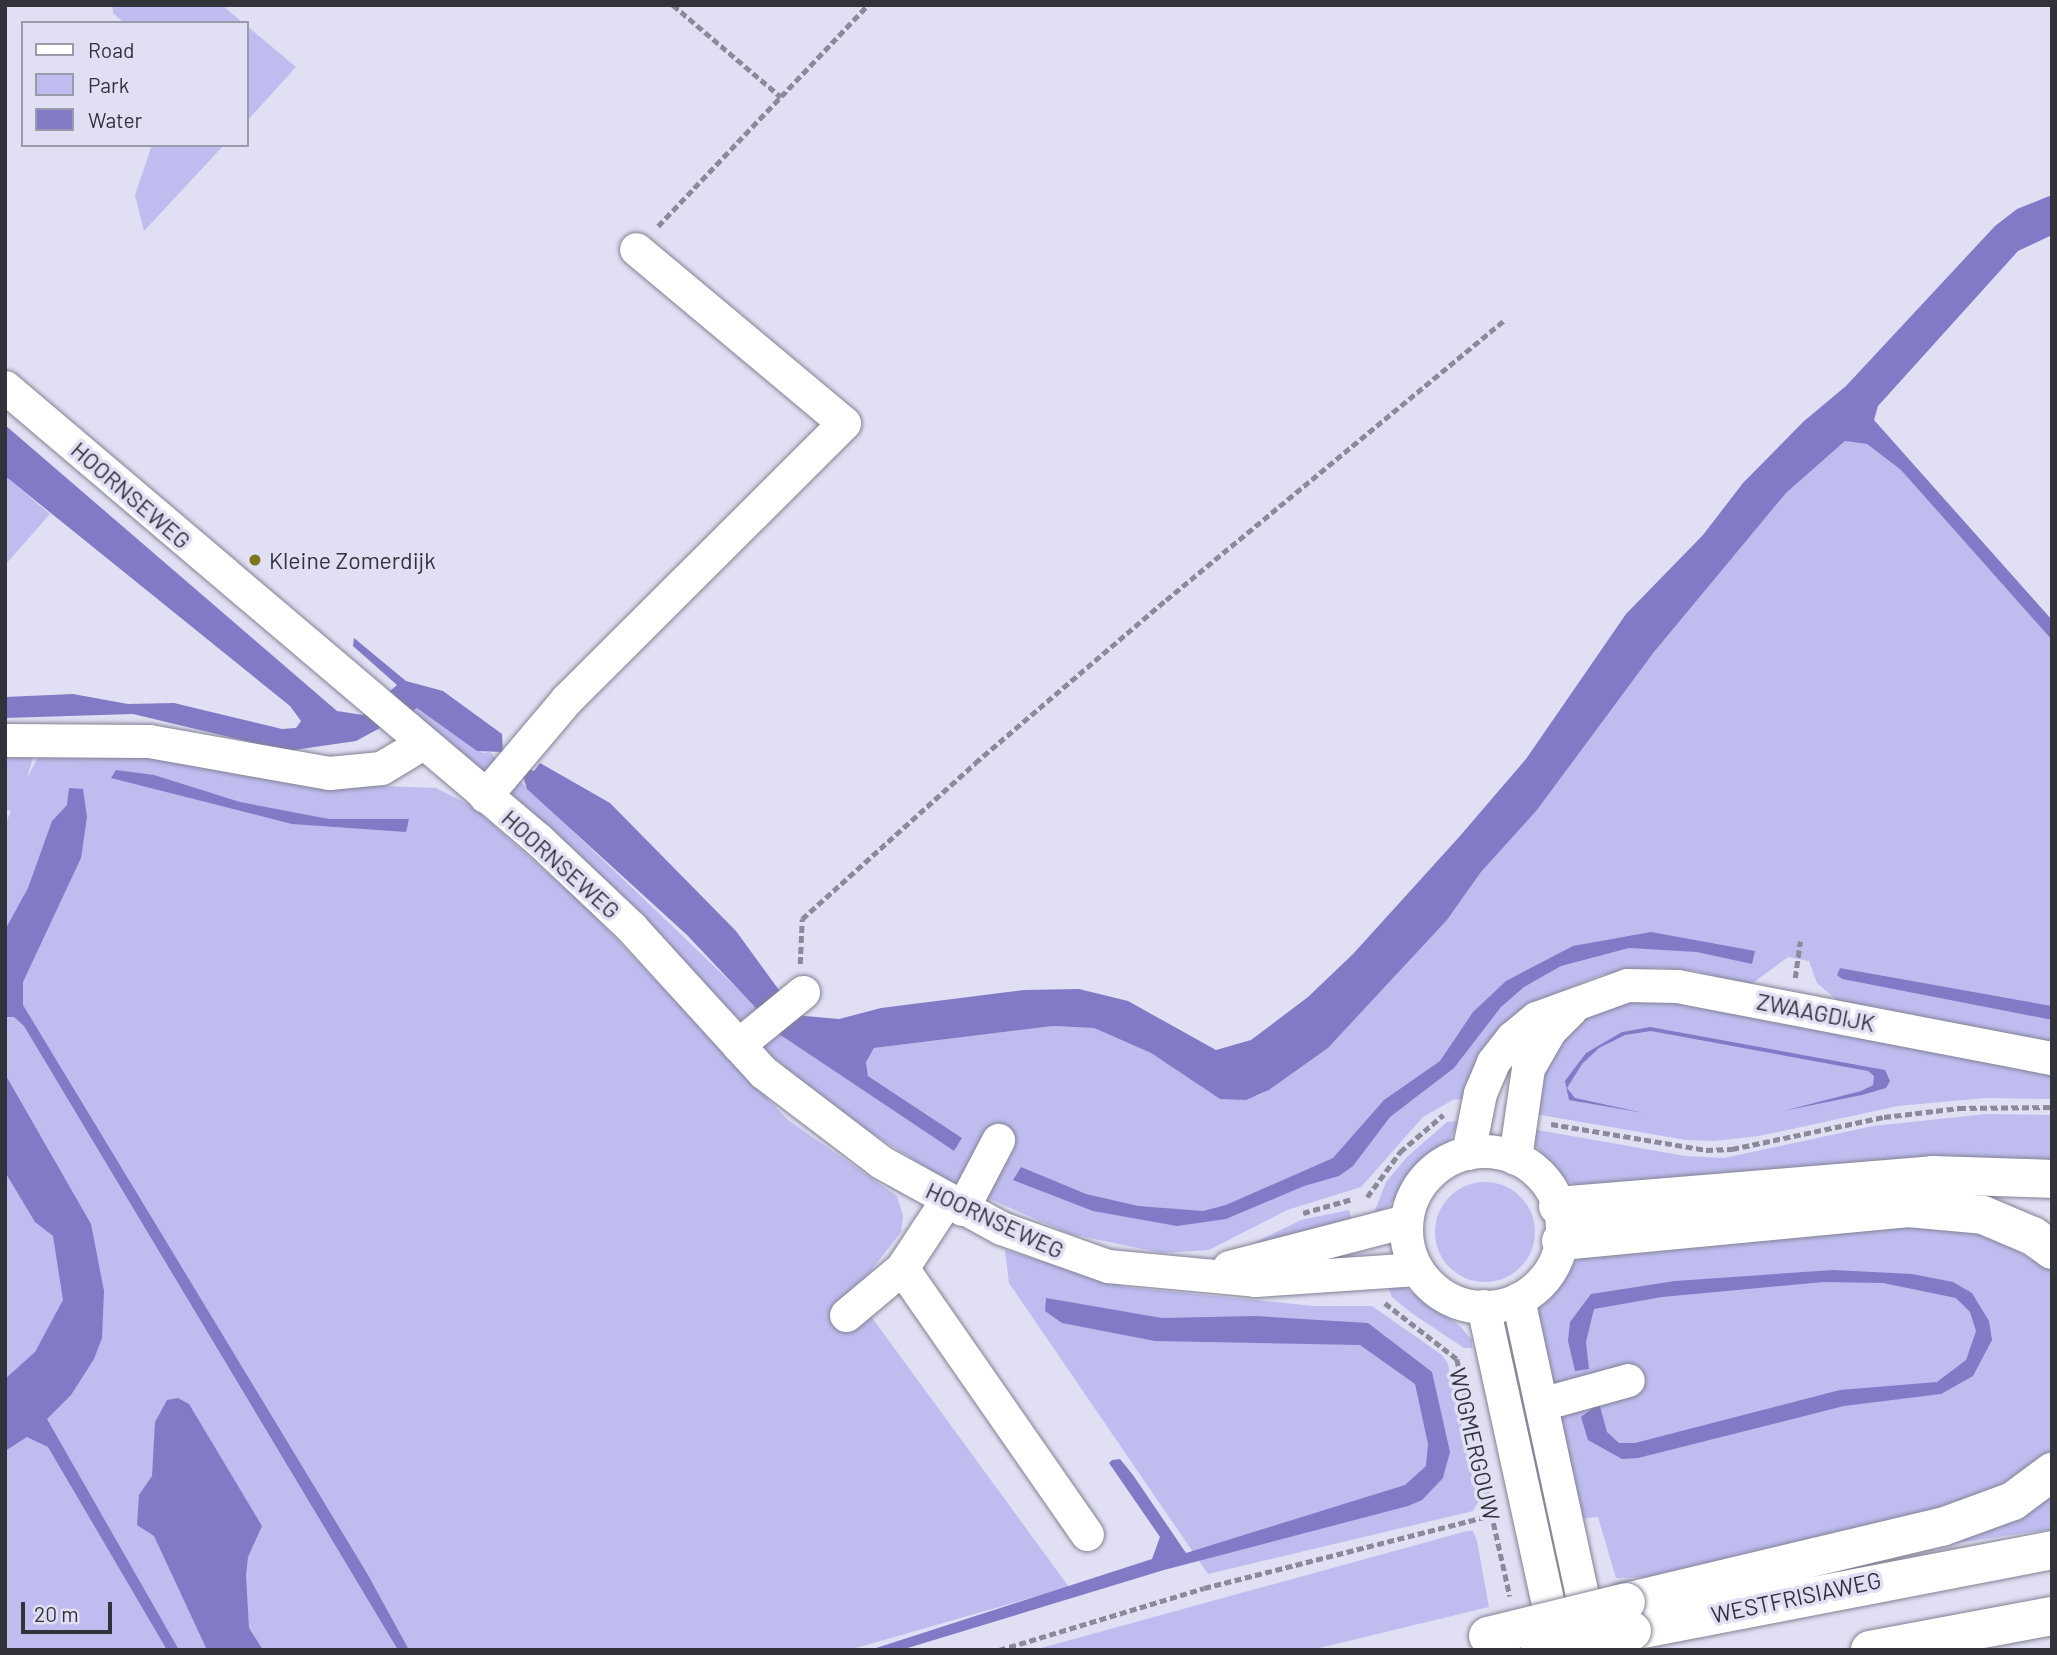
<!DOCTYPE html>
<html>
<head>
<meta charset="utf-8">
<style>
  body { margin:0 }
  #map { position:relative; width:2057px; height:1655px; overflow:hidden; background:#e0dff3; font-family:Barlow,sans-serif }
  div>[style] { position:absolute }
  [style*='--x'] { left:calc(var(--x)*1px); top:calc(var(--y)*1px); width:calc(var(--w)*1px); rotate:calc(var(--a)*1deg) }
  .green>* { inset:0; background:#bfbcf0 }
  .round { border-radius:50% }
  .water>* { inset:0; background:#827ac6 }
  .path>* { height:4.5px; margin-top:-2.25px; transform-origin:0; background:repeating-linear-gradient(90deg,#8b8a98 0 7px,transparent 0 10.5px) }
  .roads { filter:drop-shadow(0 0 2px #828294) drop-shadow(0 0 2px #828294) }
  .minor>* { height:33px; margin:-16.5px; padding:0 16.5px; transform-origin:16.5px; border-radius:16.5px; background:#fff }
  .minor>.ring { margin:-16.5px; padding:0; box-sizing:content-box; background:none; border:33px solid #fff; border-radius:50% }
  .highway>* { height:38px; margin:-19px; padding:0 19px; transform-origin:19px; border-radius:19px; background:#fff }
  .bridges { filter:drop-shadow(0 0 2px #828294) drop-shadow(0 0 2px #828294) }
  .highway-bridge>* { height:38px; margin:-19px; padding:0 19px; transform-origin:19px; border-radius:19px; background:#fff }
  .dots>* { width:19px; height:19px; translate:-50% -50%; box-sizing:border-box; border:4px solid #e0dff3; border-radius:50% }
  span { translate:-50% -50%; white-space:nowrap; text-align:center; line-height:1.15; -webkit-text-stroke:7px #e0dff3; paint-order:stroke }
  .street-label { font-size:23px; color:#32323a }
  .poi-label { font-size:23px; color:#32323a }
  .left { translate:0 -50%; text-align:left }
  .frame { position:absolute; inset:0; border:7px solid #32323a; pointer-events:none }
  .legend { position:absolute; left:21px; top:21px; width:228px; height:126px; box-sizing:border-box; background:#e0dff3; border:2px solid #9a9aa9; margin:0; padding:9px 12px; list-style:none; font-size:21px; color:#32323a }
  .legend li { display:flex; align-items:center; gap:14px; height:35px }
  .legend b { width:35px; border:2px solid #9a9aa9 }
  .scale { position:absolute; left:21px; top:1602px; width:91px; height:32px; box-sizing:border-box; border:4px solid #32323a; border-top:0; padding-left:9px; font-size:21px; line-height:24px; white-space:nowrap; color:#32323a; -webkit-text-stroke:5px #e0dff3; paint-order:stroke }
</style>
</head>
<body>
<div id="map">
  <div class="green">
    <i style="clip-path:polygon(112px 5px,222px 5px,243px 23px,124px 23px,113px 13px)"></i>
    <i style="clip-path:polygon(247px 26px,296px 67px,247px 121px)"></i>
    <i style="clip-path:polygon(152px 145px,224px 145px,144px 231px,135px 195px)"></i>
    <i style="clip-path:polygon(1845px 441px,1867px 444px,1901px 470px,2052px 640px,2052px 1006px,1840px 968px,1838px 974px,1842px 979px,2052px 1020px,2052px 1042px,1838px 1001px,1817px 983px,1809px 961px,1788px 957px,1750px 985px,1696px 971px,1658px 968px,1601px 975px,1552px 995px,1468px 1098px,1453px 1100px,1423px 1117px,1361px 1187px,1287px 1210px,1209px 1250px,1163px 1253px,1070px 1234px,944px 1179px,837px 1111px,760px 1046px,776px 1032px,954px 1151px,962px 1138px,868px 1076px,866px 1062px,874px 1048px,1053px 1026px,1094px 1028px,1151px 1053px,1220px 1099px,1257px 1096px,1269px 1090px,1328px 1048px,1447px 920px,1481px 872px,1537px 810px,1654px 652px,1786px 493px)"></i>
    <i style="clip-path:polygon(5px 476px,50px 514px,5px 565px)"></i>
    <i style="clip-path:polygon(417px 708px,483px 753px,490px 752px,762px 1012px,751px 1021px,741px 1021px,558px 835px,407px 712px)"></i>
    <i style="clip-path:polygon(36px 747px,27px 778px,42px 750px,104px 749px,325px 784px,436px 788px,472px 806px,587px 908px,788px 1120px,897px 1196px,903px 1216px,901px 1232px,867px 1276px,851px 1289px,1069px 1587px,849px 1650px,5px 1650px,5px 825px,11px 811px,5px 809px,5px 755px)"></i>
    <i style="clip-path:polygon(1646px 997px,2052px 1072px,2052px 1099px,1985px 1098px,1898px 1106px,1759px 1136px,1714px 1141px,1686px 1140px,1529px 1113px,1546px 1057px,1585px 1017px)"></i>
    <i style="clip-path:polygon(1987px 1114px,2052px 1115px,2052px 1166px,1587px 1191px,1556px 1175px,1531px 1138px,1532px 1129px,1685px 1156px,1724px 1158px,1873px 1126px)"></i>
    <i style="clip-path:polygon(1459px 1121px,1446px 1148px,1420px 1166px,1388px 1207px,1374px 1213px,1386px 1182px,1407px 1157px,1447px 1122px)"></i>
    <i class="round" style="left:1435px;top:1182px;width:100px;height:100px"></i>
    <i style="clip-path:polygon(1349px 1210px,1353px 1224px,1246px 1247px,1301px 1220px)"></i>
    <i style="clip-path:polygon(1966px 1223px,2052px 1270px,2052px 1457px,2008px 1490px,1670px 1577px,1616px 1578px,1598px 1517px,1577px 1519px,1534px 1316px,1566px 1270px,1586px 1253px,1608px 1247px)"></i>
    <i style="clip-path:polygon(1005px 1250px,1126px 1287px,1314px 1306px,1372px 1306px,1442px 1355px,1448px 1364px,1478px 1502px,1473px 1511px,1208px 1574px,1009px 1283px)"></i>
    <i style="clip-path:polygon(1387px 1284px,1404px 1287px,1459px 1325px,1472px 1340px,1472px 1348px,1464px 1348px,1410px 1312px,1392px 1297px)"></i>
    <i style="clip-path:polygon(2052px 1489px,2052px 1529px,1930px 1547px)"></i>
    <i style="clip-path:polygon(1467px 1531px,1473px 1531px,1477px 1541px,1489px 1607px,1311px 1650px,1034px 1650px)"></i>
  </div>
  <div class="water">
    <i style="clip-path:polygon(2052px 195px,2052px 235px,2018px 251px,1878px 406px,1874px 420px,2052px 620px,2052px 640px,1901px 470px,1867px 444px,1845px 441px,1786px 493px,1654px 652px,1537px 810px,1481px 872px,1447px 920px,1328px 1048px,1269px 1090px,1246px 1100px,1220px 1099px,1151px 1053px,1094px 1028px,1053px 1026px,874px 1048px,866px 1062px,868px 1076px,962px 1138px,954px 1151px,776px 1032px,794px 1015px,839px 1019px,881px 1008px,1024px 990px,1079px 989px,1128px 1001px,1216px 1050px,1251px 1040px,1308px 997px,1353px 954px,1460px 836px,1526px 759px,1626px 614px,1703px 535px,1743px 483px,1803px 422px,1846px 386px,1995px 226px,2017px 209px)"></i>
    <i style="clip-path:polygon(5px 425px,337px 711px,363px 715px,397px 685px,353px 646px,354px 638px,406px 681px,443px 691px,502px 734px,503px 752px,477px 751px,417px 708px,356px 741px,287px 751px,133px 714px,5px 718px,5px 697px,73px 694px,128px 704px,174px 703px,282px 729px,296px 728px,301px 721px,290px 706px,5px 476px)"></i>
    <i style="clip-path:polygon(540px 763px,610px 803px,736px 931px,784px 997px,762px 1012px,756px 1008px,687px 935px,527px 789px,522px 773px,526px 768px,534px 771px)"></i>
    <i style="clip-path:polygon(116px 770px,154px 775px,240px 802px,329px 819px,409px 819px,406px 832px,292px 824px,111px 778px)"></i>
    <i style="clip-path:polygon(69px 788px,83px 789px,87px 817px,81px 858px,23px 982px,23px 1005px,368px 1575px,409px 1650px,398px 1650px,24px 1026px,14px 1017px,5px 1017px,5px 930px,28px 888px,52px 821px,67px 805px)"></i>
    <i style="clip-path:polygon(1651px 932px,1755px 951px,1752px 964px,1697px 952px,1629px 948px,1561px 966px,1524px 987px,1501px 1007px,1454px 1068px,1390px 1117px,1353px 1166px,1339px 1176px,1304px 1186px,1226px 1219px,1177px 1226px,1093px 1211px,1013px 1180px,1021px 1167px,1086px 1194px,1138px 1206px,1203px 1211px,1226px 1205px,1333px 1158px,1384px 1100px,1440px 1061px,1473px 1012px,1506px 981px,1573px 946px)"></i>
    <i style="clip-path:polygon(1840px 968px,2052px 1006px,2052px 1020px,1842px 979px,1837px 975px)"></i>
    <i style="clip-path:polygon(1650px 1027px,1885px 1070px,1890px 1081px,1886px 1088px,1862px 1095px,1783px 1111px,1861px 1091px,1873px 1085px,1874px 1076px,1868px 1071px,1651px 1031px,1625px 1035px,1599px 1048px,1582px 1064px,1567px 1088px,1575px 1098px,1644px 1113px,1569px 1100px,1565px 1081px,1586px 1053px,1622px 1032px)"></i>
    <i style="clip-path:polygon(5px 1074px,91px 1224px,104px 1291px,102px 1338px,94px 1359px,71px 1395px,47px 1419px,179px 1650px,167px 1650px,48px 1447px,27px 1437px,5px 1451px,5px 1379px,35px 1352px,63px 1300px,53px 1236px,35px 1222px,5px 1172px)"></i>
    <i style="clip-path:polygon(1833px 1270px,1912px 1274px,1953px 1282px,1972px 1293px,1989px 1321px,1992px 1340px,1973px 1376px,1941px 1394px,1844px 1406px,1638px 1458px,1622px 1459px,1588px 1440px,1581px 1417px,1599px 1403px,1607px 1432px,1619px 1443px,1635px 1443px,1840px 1390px,1937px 1382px,1966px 1360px,1976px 1331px,1970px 1312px,1956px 1298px,1883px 1283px,1824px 1282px,1662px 1297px,1594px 1309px,1586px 1342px,1589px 1369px,1575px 1371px,1568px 1341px,1570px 1322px,1591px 1294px,1675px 1281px)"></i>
    <i style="clip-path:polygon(1046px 1298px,1162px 1318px,1256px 1316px,1368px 1323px,1432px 1372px,1450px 1452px,1443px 1478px,1422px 1500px,1408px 1506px,1164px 1570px,901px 1650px,870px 1650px,1152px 1559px,1160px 1537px,1109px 1463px,1112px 1460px,1120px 1459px,1133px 1475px,1186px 1553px,1405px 1485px,1426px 1466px,1428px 1444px,1415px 1384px,1360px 1345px,1155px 1341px,1062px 1323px,1045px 1311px)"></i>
    <i style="clip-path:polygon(178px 1398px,189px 1404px,262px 1526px,248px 1557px,246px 1575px,249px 1628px,263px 1650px,207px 1650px,154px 1536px,137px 1525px,139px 1495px,152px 1476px,155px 1422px,167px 1400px)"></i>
  </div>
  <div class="path">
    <i style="--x:673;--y:5;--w:142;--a:40.4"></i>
    <i style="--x:658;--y:226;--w:305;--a:-46.5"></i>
    <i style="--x:800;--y:964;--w:45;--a:-87.5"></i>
    <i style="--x:802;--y:919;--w:233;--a:-42"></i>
    <i style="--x:975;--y:763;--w:251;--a:-40.5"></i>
    <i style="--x:1166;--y:600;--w:439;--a:-39.6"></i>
    <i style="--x:1795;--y:978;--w:37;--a:-82"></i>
    <i style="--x:1551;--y:1124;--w:157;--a:9.5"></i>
    <i style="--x:1706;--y:1150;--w:26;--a:-2"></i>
    <i style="--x:1732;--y:1149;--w:155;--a:-11.9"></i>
    <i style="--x:1884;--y:1117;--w:76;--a:-6.8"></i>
    <i style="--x:1959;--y:1108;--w:93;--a:-0.6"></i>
    <i style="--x:1367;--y:1197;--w:56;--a:-53.7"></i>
    <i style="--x:1400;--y:1152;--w:57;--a:-40.7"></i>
    <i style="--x:1303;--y:1213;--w:51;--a:-15.9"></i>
    <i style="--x:1385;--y:1303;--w:91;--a:37.9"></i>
    <i style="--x:1457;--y:1359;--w:243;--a:77.4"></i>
    <i style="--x:999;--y:1650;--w:214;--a:-16.8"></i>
    <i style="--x:1204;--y:1588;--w:297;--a:-14.2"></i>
  </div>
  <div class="roads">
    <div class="minor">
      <i style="--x:5;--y:387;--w:700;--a:40.31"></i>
      <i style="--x:539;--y:840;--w:127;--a:43.4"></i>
      <i style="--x:631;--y:927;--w:196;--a:47.7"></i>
      <i style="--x:763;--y:1072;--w:148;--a:37.3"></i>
      <i style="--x:881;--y:1162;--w:137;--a:28.8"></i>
      <i style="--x:1001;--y:1228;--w:114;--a:19.6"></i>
      <i style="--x:1108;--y:1266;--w:148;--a:5.4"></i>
      <i style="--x:1255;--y:1280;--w:162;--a:-3.9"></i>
      <i style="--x:5;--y:740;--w:144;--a:0.4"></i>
      <i style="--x:149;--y:741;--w:183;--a:10.1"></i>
      <i style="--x:329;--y:773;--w:52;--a:-5.5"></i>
      <i style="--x:381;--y:768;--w:47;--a:-31"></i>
      <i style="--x:485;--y:796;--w:126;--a:-49.8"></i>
      <i style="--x:566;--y:700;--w:392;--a:-44.9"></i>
      <i style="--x:844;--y:423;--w:271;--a:-140.1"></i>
      <i style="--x:738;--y:1045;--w:84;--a:-39.2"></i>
      <i class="ring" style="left:1406px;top:1151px;width:123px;height:123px"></i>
      <i style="--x:1468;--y:1153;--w:61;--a:-78.7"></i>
      <i style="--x:1480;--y:1093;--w:34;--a:-67"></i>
      <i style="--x:1493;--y:1062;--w:31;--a:-52"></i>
      <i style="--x:1512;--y:1038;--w:31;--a:-40"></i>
      <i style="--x:1536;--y:1018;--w:97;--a:-19.9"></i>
      <i style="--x:1627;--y:985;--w:50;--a:1.1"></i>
      <i style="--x:1677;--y:986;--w:382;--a:10.9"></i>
      <i style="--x:1515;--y:1158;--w:91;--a:-81.8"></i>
      <i style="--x:1528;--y:1068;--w:44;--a:-59.9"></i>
      <i style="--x:1550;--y:1030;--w:30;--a:-45"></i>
      <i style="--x:946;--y:1201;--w:80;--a:123.3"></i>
      <i style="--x:902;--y:1268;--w:324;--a:55.2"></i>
      <i style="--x:962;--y:1209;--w:78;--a:-62.4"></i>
      <i style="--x:1229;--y:1267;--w:183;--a:-14.6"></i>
      <i style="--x:1518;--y:1299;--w:347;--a:77.8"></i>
      <i style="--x:1483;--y:1306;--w:348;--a:77.7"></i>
      <i style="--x:846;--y:1315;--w:73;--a:-40"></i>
      <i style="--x:1541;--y:1404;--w:90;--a:-15.4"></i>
    </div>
    <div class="highway">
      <i style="--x:1558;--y:1206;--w:376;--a:-4.7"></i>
      <i style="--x:1933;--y:1175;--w:119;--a:1.9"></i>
      <i style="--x:1561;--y:1241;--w:349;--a:-5.4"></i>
      <i style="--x:1908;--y:1208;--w:75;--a:5.3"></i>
      <i style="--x:1983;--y:1215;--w:54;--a:22.8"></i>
      <i style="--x:2033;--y:1236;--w:24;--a:36"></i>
      <i style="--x:1626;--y:1602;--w:325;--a:-13.4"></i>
      <i style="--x:1942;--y:1527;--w:76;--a:-20.1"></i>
      <i style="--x:2013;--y:1501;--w:49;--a:-36.6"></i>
      <i style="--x:1632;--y:1631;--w:428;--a:-10.9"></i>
      <i style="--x:1870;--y:1650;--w:185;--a:-10.6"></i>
    </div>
  </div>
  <div class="bridges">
    <div class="highway-bridge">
      <i style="--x:1488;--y:1636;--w:142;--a:-13.8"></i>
      <i style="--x:1540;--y:1650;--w:94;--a:-11.7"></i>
    </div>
  </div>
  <div class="dots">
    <i style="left:255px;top:560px;background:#7b771c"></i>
  </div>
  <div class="street-label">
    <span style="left:131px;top:495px;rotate:41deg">HOORNSEWEG</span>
    <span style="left:561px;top:864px;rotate:42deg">HOORNSEWEG</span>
    <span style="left:1816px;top:1012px;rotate:11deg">ZWAAGDIJK</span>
    <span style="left:995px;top:1220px;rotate:25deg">HOORNSEWEG</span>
    <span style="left:1475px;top:1444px;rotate:77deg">WOGMERGOUW</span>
    <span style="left:1796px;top:1597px;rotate:-12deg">WESTFRISIAWEG</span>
  </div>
  <div class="poi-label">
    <span class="left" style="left:269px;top:560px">Kleine Zomerdijk</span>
  </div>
  <div class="frame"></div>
  <ul class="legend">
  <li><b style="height:9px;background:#fff"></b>Road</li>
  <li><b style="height:19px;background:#bfbcf0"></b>Park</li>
  <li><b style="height:19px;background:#827ac6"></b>Water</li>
  </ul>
  <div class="scale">20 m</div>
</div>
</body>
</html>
